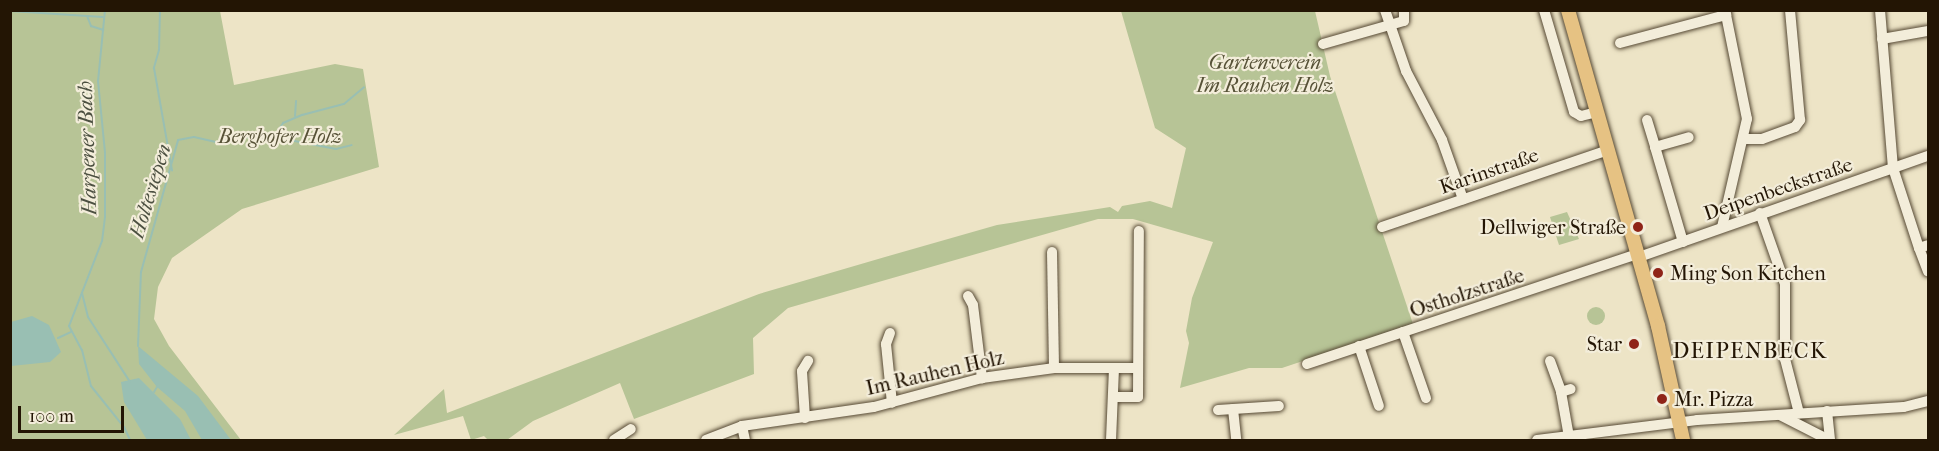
<!DOCTYPE html>
<html>
<head>
<meta charset="utf-8">
<style>
  body { margin:0 }
  #map { position:relative; width:1939px; height:451px; overflow:hidden; background:#ede4c6; font-family:"IM FELL French Canon",serif }
  div>[style] { position:absolute }
  [style*='--x'] { left:calc(var(--x)*1px); top:calc(var(--y)*1px); width:calc(var(--w)*1px); rotate:calc(var(--a)*1deg) }
  .green>* { inset:0; background:#b7c496 }
  .round { border-radius:50% }
  .water>* { inset:0; background:#99bfb3 }
  .stream>* { height:2px; margin:-1px; padding:0 1px; transform-origin:1px; border-radius:1px; background:#99bfb3 }
  .roads { filter:drop-shadow(0 0 2px #564934) drop-shadow(0 0 2px #564934) }
  .minor>* { height:10px; margin:-5px; padding:0 5px; transform-origin:5px; border-radius:5px; background:#f3edda }
  .major>* { height:14px; margin:-7px; padding:0 7px; transform-origin:7px; border-radius:7px; background:#e6c283 }
  .dots>* { width:16px; height:16px; translate:-50% -50%; box-sizing:border-box; border:3px solid #f3edda; border-radius:50% }
  span { translate:-50% -50%; white-space:nowrap; text-align:center; line-height:1.15; -webkit-text-stroke:4.5px #f3edda; paint-order:stroke }
  .park-label { font-size:20px; color:#575237; font-style:italic }
  .street-label { font-size:20px; color:#231504 }
  .poi-label { font-size:20px; color:#231504 }
  .right { translate:-100% -50%; text-align:right }
  .left { translate:0 -50%; text-align:left }
  .water-label { font-size:21px; color:#4c5041; font-style:italic }
  .quarter-label { font-size:22px; color:#231504; letter-spacing:1.5px }
  .frame { position:absolute; inset:0; border:12px solid #231504; pointer-events:none }
  .scale { position:absolute; left:18px; top:406px; width:106px; height:27px; box-sizing:border-box; border:3px solid #231504; border-top:0; padding-left:8px; font-size:18px; line-height:21px; white-space:nowrap; color:#231504; -webkit-text-stroke:4px #f3edda; paint-order:stroke }
</style>
</head>
<body>
<div id="map">
  <div class="green">
    <i style="clip-path:polygon(10px 11px,220px 11px,234px 85px,335px 64px,363px 69px,379px 167px,242px 209px,172px 258px,158px 287px,154px 319px,169px 346px,241px 440px,11px 440px)"></i>
    <i style="clip-path:polygon(1121px 11px,1315px 11px,1330px 76px,1413px 324px,1282px 368px,1249px 368px,1180px 388px,1189px 343px,1186px 331px,1192px 298px,1213px 242px,1133px 219px,1098px 219px,788px 308px,753px 338px,754px 374px,634px 419px,620px 383px,533px 421px,507px 440px,488px 440px,484px 436px,471px 440px,463px 416px,394px 435px,444px 389px,447px 413px,759px 294px,885px 257px,997px 225px,1110px 207px,1118px 212px,1122px 206px,1150px 201px,1172px 208px,1186px 148px,1155px 128px)"></i>
    <i style="clip-path:polygon(1567px 212px,1579px 239px,1559px 245px,1550px 217px)"></i>
    <i class="round" style="left:1587px;top:307px;width:18px;height:18px"></i>
  </div>
  <div class="water">
    <i style="clip-path:polygon(32px 316px,49px 325px,61px 352px,50px 362px,11px 366px,11px 322px)"></i>
    <i style="clip-path:polygon(138px 346px,198px 396px,231px 440px,202px 440px,185px 411px,157px 387px,139px 364px)"></i>
    <i style="clip-path:polygon(139px 378px,180px 419px,191px 440px,147px 440px,124px 402px,121px 382px)"></i>
  </div>
  <div class="stream">
    <i style="--x:105;--y:10;--w:71;--a:95.6"></i>
    <i style="--x:98;--y:81;--w:72;--a:84.4"></i>
    <i style="--x:105;--y:153;--w:64;--a:90"></i>
    <i style="--x:105;--y:217;--w:24;--a:97"></i>
    <i style="--x:102;--y:241;--w:91;--a:111.2"></i>
    <i style="--x:69;--y:326;--w:27;--a:62"></i>
    <i style="--x:82;--y:350;--w:37;--a:76"></i>
    <i style="--x:91;--y:386;--w:53;--a:51.2"></i>
    <i style="--x:124;--y:427;--w:14;--a:65"></i>
    <i style="--x:160;--y:10;--w:40;--a:91.4"></i>
    <i style="--x:159;--y:50;--w:19;--a:106"></i>
    <i style="--x:154;--y:68;--w:104;--a:80"></i>
    <i style="--x:10;--y:11;--w:93;--a:3.7"></i>
    <i style="--x:87;--y:16;--w:11;--a:68"></i>
    <i style="--x:91;--y:26;--w:13;--a:18"></i>
    <i style="--x:295;--y:116;--w:15;--a:-86"></i>
    <i style="--x:274;--y:137;--w:63;--a:11"></i>
    <i style="--x:336;--y:149;--w:16;--a:-14"></i>
    <i style="--x:82;--y:293;--w:25;--a:76"></i>
    <i style="--x:88;--y:317;--w:77;--a:57.1"></i>
    <i style="--x:58;--y:338;--w:14;--a:-25"></i>
    <i style="--x:138;--y:346;--w:74;--a:-87.7"></i>
    <i style="--x:141;--y:272;--w:137;--a:-74.3"></i>
    <i style="--x:178;--y:140;--w:16;--a:-11"></i>
    <i style="--x:194;--y:137;--w:27;--a:13"></i>
    <i style="--x:220;--y:143;--w:17;--a:-28"></i>
    <i style="--x:235;--y:135;--w:26;--a:11"></i>
    <i style="--x:261;--y:140;--w:13;--a:-13"></i>
    <i style="--x:274;--y:137;--w:17;--a:-57"></i>
    <i style="--x:283;--y:123;--w:21;--a:-23"></i>
    <i style="--x:302;--y:115;--w:43;--a:-14.7"></i>
    <i style="--x:344;--y:104;--w:26;--a:-40"></i>
    <i style="--x:154;--y:392;--w:6;--a:-59"></i>
  </div>
  <div class="roads">
    <div class="minor">
      <i style="--x:1385;--y:10;--w:65;--a:71"></i>
      <i style="--x:1406;--y:71;--w:78;--a:62.4"></i>
      <i style="--x:1442;--y:140;--w:63;--a:70.4"></i>
      <i style="--x:1544;--y:10;--w:106;--a:73.6"></i>
      <i style="--x:1574;--y:112;--w:8;--a:30"></i>
      <i style="--x:1581;--y:116;--w:16;--a:-14"></i>
      <i style="--x:1880;--y:10;--w:159;--a:85.3"></i>
      <i style="--x:1893;--y:168;--w:84;--a:72"></i>
      <i style="--x:1919;--y:248;--w:9;--a:-18"></i>
      <i style="--x:1882;--y:39;--w:47;--a:-9.9"></i>
      <i style="--x:1620;--y:43;--w:110;--a:-14.8"></i>
      <i style="--x:1323;--y:44;--w:84;--a:-15.9"></i>
      <i style="--x:1404;--y:21;--w:11;--a:-90"></i>
      <i style="--x:1647;--y:120;--w:28;--a:73"></i>
      <i style="--x:1743;--y:139;--w:19;--a:0"></i>
      <i style="--x:1762;--y:139;--w:35;--a:-20"></i>
      <i style="--x:1795;--y:127;--w:9;--a:-54"></i>
      <i style="--x:1800;--y:120;--w:110;--a:-95.2"></i>
      <i style="--x:1760;--y:213;--w:75;--a:70.6"></i>
      <i style="--x:1785;--y:284;--w:75;--a:90"></i>
      <i style="--x:1785;--y:359;--w:56;--a:75.5"></i>
      <i style="--x:1382;--y:227;--w:239;--a:-18.8"></i>
      <i style="--x:1722;--y:227;--w:111;--a:-77"></i>
      <i style="--x:1747;--y:119;--w:111;--a:-101.4"></i>
      <i style="--x:1683;--y:242;--w:99;--a:-106.4"></i>
      <i style="--x:1655;--y:147;--w:35;--a:-16"></i>
      <i style="--x:1919;--y:248;--w:25;--a:69"></i>
      <i style="--x:1052;--y:252;--w:116;--a:89"></i>
      <i style="--x:1639;--y:257;--w:306;--a:-19.3"></i>
      <i style="--x:968;--y:296;--w:10;--a:61"></i>
      <i style="--x:973;--y:305;--w:74;--a:83"></i>
      <i style="--x:1403;--y:332;--w:70;--a:70.8"></i>
      <i style="--x:890;--y:333;--w:12;--a:110"></i>
      <i style="--x:886;--y:344;--w:59;--a:84.2"></i>
      <i style="--x:1359;--y:346;--w:63;--a:71.6"></i>
      <i style="--x:1550;--y:361;--w:33;--a:70"></i>
      <i style="--x:1561;--y:392;--w:10;--a:-17"></i>
      <i style="--x:1307;--y:364;--w:349;--a:-18.4"></i>
      <i style="--x:1561;--y:392;--w:46;--a:79.9"></i>
      <i style="--x:1113;--y:397;--w:25;--a:0"></i>
      <i style="--x:1138;--y:397;--w:166;--a:-89.7"></i>
      <i style="--x:1233;--y:409;--w:31;--a:84"></i>
      <i style="--x:1218;--y:410;--w:61;--a:-3.8"></i>
      <i style="--x:1827;--y:411;--w:29;--a:84"></i>
      <i style="--x:1780;--y:415;--w:55;--a:27"></i>
      <i style="--x:805;--y:418;--w:47;--a:-93.7"></i>
      <i style="--x:802;--y:371;--w:12;--a:-59"></i>
      <i style="--x:742;--y:426;--w:14;--a:78"></i>
      <i style="--x:614;--y:440;--w:20;--a:-33"></i>
      <i style="--x:706;--y:440;--w:39;--a:-21"></i>
      <i style="--x:742;--y:426;--w:133;--a:-8.2"></i>
      <i style="--x:874;--y:407;--w:112;--a:-15"></i>
      <i style="--x:982;--y:378;--w:73;--a:-7.9"></i>
      <i style="--x:1054;--y:368;--w:84;--a:0"></i>
      <i style="--x:1111;--y:440;--w:72;--a:-87.6"></i>
      <i style="--x:1537;--y:440;--w:161;--a:-7.1"></i>
      <i style="--x:1697;--y:420;--w:207;--a:-3.6"></i>
      <i style="--x:1904;--y:407;--w:25;--a:-14"></i>
    </div>
    <div class="major">
      <i style="--x:1568;--y:10;--w:329;--a:74.1"></i>
      <i style="--x:1658;--y:326;--w:117;--a:77.6"></i>
    </div>
  </div>
  <div class="dots">
    <i style="left:1638px;top:227px;background:#8f2418"></i>
    <i style="left:1658px;top:273px;background:#8f2418"></i>
    <i style="left:1634px;top:344px;background:#8f2418"></i>
    <i style="left:1662px;top:399px;background:#8f2418"></i>
  </div>
  <div class="park-label">
    <span style="left:1265px;top:74px">Gartenverein<br>Im Rauhen Holz</span>
    <span style="left:280px;top:136px">Berghofer Holz</span>
  </div>
  <div class="street-label">
    <span style="left:1489px;top:171px;rotate:-19deg">Karinstraße</span>
    <span style="left:1778px;top:189px;rotate:-19deg">Deipenbeckstraße</span>
    <span style="left:1467px;top:293px;rotate:-18deg">Ostholzstraße</span>
    <span style="left:935px;top:373px;rotate:-13deg">Im Rauhen Holz</span>
  </div>
  <div class="poi-label">
    <span class="right" style="left:1626px;top:227px">Dellwiger Straße</span>
    <span class="left" style="left:1670px;top:273px">Ming Son Kitchen</span>
    <span class="right" style="left:1622px;top:344px">Star</span>
    <span class="left" style="left:1674px;top:399px">Mr. Pizza</span>
  </div>
  <div class="water-label">
    <span style="left:87px;top:148px;rotate:-92deg">Harpener Bach</span>
    <span style="left:150px;top:191px;rotate:-73deg">Holtesiepen</span>
  </div>
  <div class="quarter-label">
    <span style="left:1750px;top:352px">DEIPENBECK</span>
  </div>
  <div class="frame"></div>
  <div class="scale">100 m</div>
</div>
</body>
</html>
